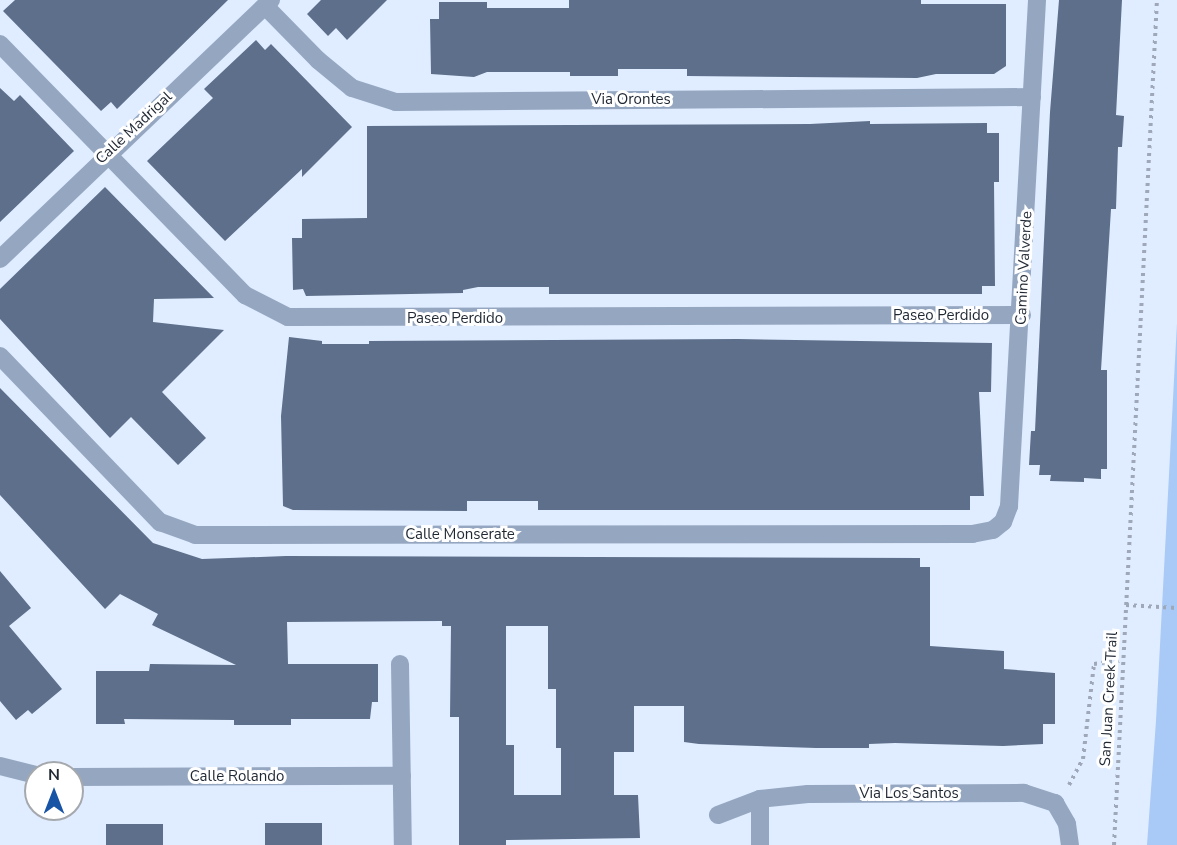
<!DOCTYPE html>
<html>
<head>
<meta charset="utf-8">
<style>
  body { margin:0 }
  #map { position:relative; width:1177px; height:845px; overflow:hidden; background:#e0ecff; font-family:"Nunito Sans",sans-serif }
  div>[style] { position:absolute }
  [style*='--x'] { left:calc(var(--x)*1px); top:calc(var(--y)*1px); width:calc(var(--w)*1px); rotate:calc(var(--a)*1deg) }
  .green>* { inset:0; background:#a9c9f7 }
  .building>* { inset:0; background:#5d6f8a; transform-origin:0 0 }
  .path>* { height:4px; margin-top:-2px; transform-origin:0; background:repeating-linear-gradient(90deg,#9ea8b9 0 3px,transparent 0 7.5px) }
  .minor>* { height:18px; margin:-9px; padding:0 9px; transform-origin:9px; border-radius:9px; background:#95a7c0 }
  span { translate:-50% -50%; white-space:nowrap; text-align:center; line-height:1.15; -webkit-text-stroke:6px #fff; paint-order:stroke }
  .street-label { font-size:15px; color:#1f2732 }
  .north { position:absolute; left:24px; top:761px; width:60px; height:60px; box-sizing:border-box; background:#fff; border:2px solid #a5a9ad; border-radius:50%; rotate:0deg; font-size:16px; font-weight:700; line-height:24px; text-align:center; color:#1f2732 }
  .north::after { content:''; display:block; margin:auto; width:21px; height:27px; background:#1854a5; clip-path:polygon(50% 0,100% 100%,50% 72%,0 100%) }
</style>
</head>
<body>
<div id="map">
  <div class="green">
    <i style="clip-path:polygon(1177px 323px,1177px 845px,1147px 845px,1156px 721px)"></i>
  </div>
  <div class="building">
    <i style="clip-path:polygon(15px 0,228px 0,117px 109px,111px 102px,101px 111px,3px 11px)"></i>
    <i style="clip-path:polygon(321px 0,387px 0,347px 40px,336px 28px,328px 36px,307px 14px)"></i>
    <i style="clip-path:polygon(569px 0,921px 0,921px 4px,1006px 4px,1006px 66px,994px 74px,936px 74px,917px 78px,687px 76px,687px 69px,618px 69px,618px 76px,570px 76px,570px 72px,487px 72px,474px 77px,431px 74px,430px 19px,439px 19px,439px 2px,487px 2px,487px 8px,569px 8px)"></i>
    <i style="clip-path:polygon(1059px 0,1122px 0,1116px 115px,1124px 116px,1122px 147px,1118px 147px,1116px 209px,1111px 209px,1101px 370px,1107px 370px,1107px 469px,1101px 469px,1101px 479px,1084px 478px,1084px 482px,1050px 481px,1051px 475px,1039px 475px,1040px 465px,1029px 465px,1031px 431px,1035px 431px,1050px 112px)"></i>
    <i style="clip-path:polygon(256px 40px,265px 50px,271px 44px,352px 127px,302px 177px,302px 169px,225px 241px,147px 161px,213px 98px,204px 89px)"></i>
    <i style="clip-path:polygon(0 88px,14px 101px,20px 95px,74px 151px,0 222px)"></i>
    <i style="clip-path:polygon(870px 121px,870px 124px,987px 123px,987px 133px,999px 133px,999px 182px,994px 182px,995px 286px,982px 286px,982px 294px,549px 294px,549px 287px,478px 287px,463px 290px,463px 293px,306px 296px,303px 289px,293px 290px,292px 238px,302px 238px,302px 219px,367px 218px,367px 126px,810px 124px)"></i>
    <i style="clip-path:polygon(105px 187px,214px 298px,154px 299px,153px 322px,224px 330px,162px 392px,206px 438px,178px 465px,131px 417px,110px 438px,0 319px,0 289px)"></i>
    <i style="clip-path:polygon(289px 337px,322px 341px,322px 344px,369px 344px,369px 341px,738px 339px,992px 343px,991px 392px,979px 392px,984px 496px,970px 496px,970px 510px,538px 510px,538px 501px,467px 501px,467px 511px,293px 510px,283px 506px,281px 416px)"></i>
    <i style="clip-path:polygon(evenodd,0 388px,153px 543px,202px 559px,286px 556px,920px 558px,920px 567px,930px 567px,930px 646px,1004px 651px,1004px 669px,1055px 673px,1055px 724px,1043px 724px,1043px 744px,1003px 746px,895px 743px,869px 744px,869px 748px,816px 748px,699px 744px,684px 742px,684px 706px,634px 706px,634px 752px,614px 752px,614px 795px,638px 795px,640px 838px,506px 840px,506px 845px,459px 845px,459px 717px,450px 717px,451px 626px,442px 626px,442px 621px,287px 622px,288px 664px,378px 664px,378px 702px,372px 702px,370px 719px,291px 719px,291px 725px,234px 725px,234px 720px,124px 719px,125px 724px,96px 724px,96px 671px,149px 671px,150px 664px,236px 665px,152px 625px,158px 614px,120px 594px,105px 609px,0 495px,0 388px,506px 626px,548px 626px,548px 689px,556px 689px,556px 748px,561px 748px,561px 795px,514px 795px,514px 745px,506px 745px,506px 626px)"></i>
    <i style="clip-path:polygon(0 571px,31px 608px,9px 626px,62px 689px,32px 714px,28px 710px,16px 720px,0 701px)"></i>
    <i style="left:265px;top:823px;width:57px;height:22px"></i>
    <i style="left:106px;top:824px;width:57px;height:21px"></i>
  </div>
  <div class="path">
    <i style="--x:1126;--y:605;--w:51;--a:3.4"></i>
    <i style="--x:1069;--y:785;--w:30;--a:-62"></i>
    <i style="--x:1083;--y:759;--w:96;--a:-83.4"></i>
    <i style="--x:1094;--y:664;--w:29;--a:-8"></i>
    <i style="--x:1114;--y:845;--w:846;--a:-87.09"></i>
  </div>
  <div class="minor">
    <i style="--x:265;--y:6;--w:76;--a:45.5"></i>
    <i style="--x:318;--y:60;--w:44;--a:39.5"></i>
    <i style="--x:352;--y:88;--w:46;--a:17.7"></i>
    <i style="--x:396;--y:102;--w:636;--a:-0.45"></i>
    <i style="--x:0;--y:44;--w:351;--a:45.7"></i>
    <i style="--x:245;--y:295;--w:48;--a:27.1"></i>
    <i style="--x:288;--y:317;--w:734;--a:-0.16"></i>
    <i style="--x:0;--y:259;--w:375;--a:-43.7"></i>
    <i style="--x:0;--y:356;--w:231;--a:46.1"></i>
    <i style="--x:160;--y:522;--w:37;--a:20"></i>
    <i style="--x:195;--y:535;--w:777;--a:-0.07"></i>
    <i style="--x:972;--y:534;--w:21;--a:-11"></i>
    <i style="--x:993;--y:530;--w:13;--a:-39"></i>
    <i style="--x:1003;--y:522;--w:17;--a:-69"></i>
    <i style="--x:1009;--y:506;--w:507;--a:-86.83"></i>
    <i style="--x:400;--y:664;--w:181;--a:89.1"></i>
    <i style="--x:0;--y:766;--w:37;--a:14"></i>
    <i style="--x:72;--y:777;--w:330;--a:-0.2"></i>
    <i style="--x:718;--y:815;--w:45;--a:-20.9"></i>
    <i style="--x:760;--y:799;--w:48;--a:-5.9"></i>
    <i style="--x:808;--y:794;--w:216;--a:-0.3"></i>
    <i style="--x:1024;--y:793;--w:33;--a:18"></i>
    <i style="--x:1055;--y:803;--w:24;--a:60"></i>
    <i style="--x:1067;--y:824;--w:21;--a:82"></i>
    <i style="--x:760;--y:845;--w:46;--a:-90"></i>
  </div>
  <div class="street-label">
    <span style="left:631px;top:100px">Via Orontes</span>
    <span style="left:134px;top:128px;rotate:-43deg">Calle Madrigal</span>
    <span style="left:1024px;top:268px;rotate:-87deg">Camino Valverde</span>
    <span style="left:941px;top:316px">Paseo Perdido</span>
    <span style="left:455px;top:319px">Paseo Perdido</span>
    <span style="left:460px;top:535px">Calle Monserate</span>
    <span style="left:1109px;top:699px;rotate:-87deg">San Juan Creek Trail</span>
    <span style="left:237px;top:777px">Calle Rolando</span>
    <span style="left:909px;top:794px">Via Los Santos</span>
  </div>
  <div class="north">N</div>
</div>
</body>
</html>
